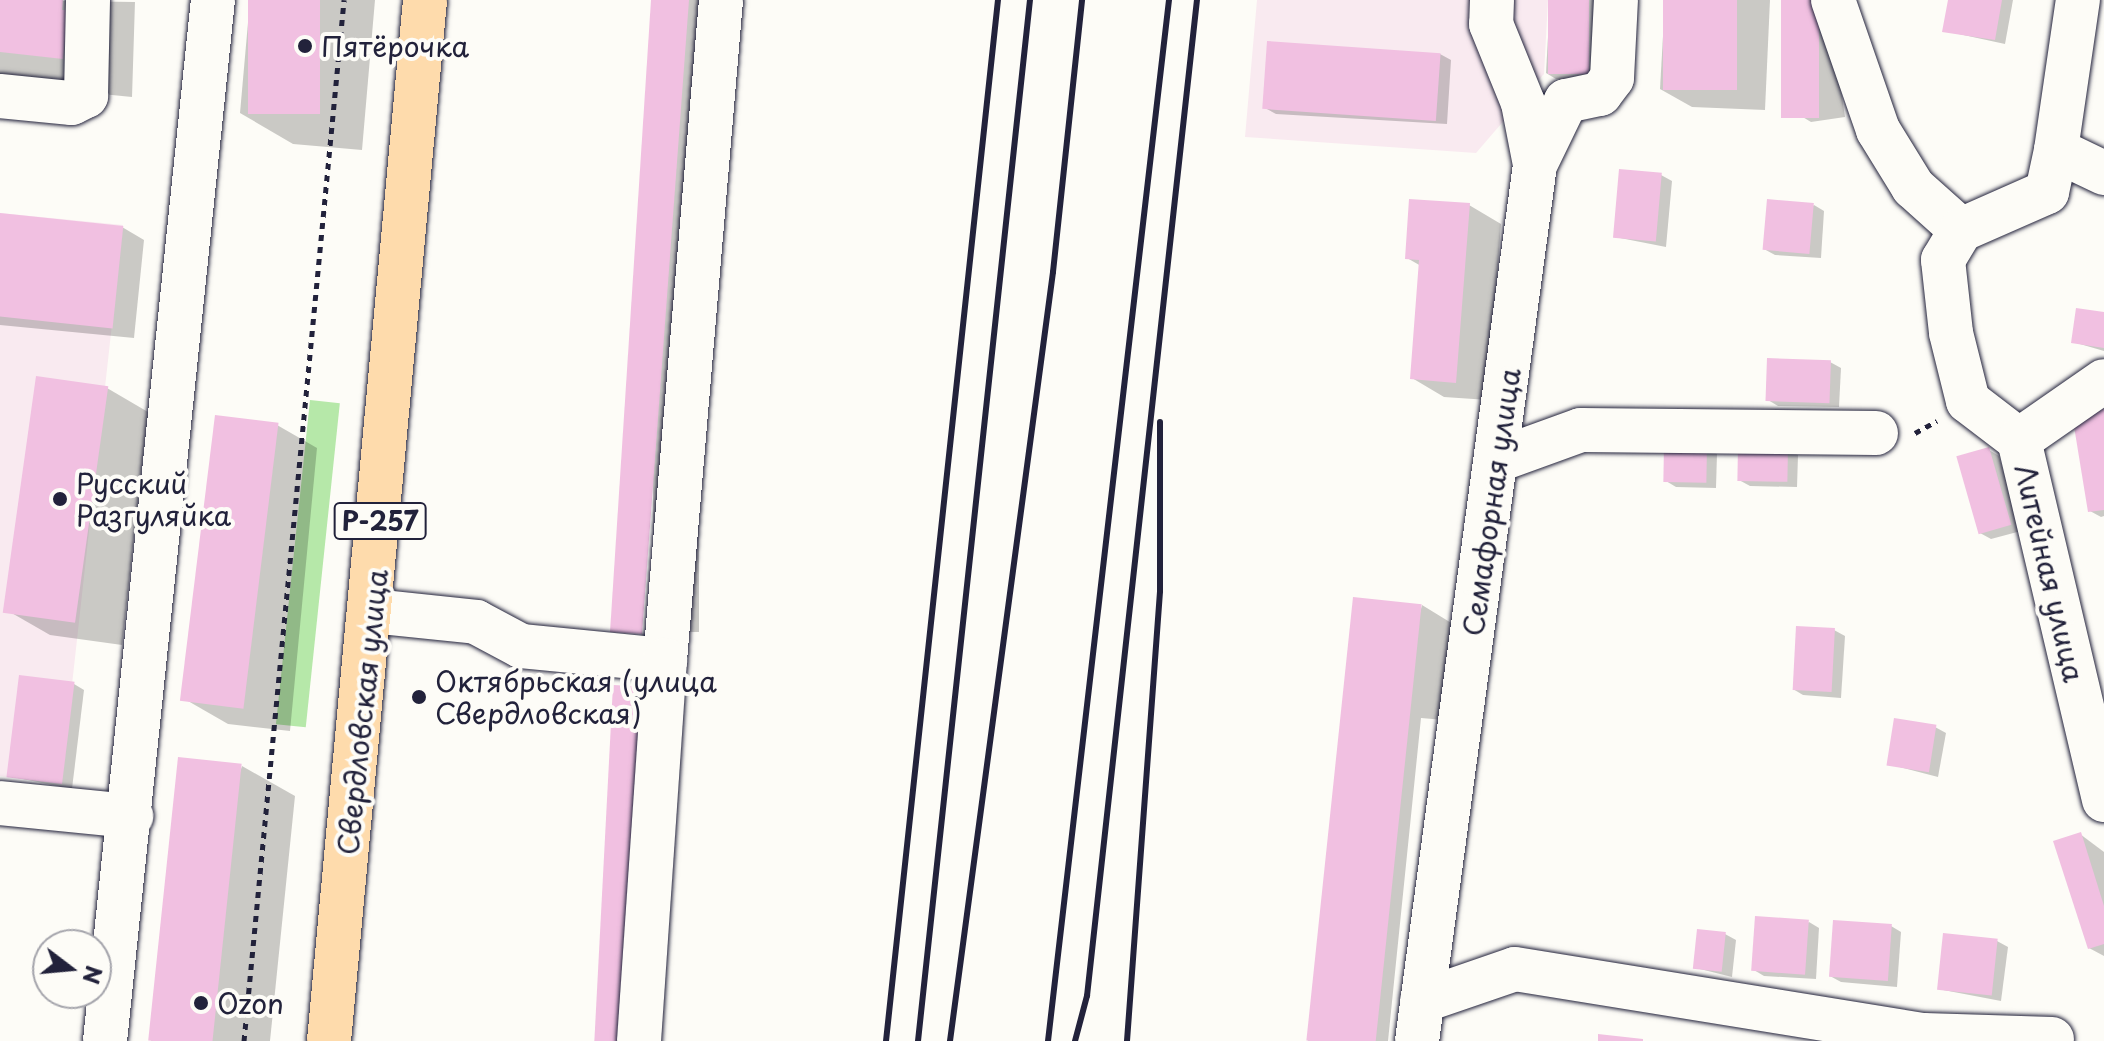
<!DOCTYPE html>
<html>
<head>
<meta charset="utf-8">
<style>
  body { margin:0 }
  #map { position:relative; width:2104px; height:1041px; overflow:hidden; background:#fdfcf7; font-family:"Playpen Sans",sans-serif }
  div>[style] { position:absolute }
  [style*='--x'] { left:calc(var(--x)*1px); top:calc(var(--y)*1px); width:calc(var(--w)*1px); rotate:calc(var(--a)*1deg) }
  .built>* { inset:0; background:#f9eaf0 }
  .green>* { inset:0; background:#b6e8a9; transform-origin:0 0 }
  .shadow>* { inset:0; background:#0003; transform-origin:0 0 }
  .building>* { inset:0; background:#f1c0e1; transform-origin:0 0 }
  .path>* { height:5px; margin-top:-2.5px; transform-origin:0; background:repeating-linear-gradient(90deg,#22223b 0 6px,transparent 0 12px) }
  .roads { filter:drop-shadow(0 0 2px #22223b) drop-shadow(0 0 2px #22223b) }
  .minor>* { height:44px; margin:-22px; padding:0 22px; transform-origin:22px; border-radius:22px; background:#fdfcf7 }
  .highway>* { height:44px; margin:-22px; padding:0 22px; transform-origin:22px; border-radius:22px; background:#fedbac }
  .rail>* { height:6px; margin:-3px; padding:0 3px; transform-origin:3px; border-radius:3px; background:#22223b }
  .dots>* { width:22px; height:22px; translate:-50% -50%; box-sizing:border-box; border:4px solid #fdfcf7; border-radius:50% }
  span { translate:-50% -50%; white-space:nowrap; text-align:center; line-height:1.15; -webkit-text-stroke:8px #fdfcf7; paint-order:stroke }
  .shield-label span { padding:2px 6px; background:#fdfcf7; border:2px solid; border-radius:6px; -webkit-text-stroke-width:0 }
  .shield-label { font-size:26px; color:#22223b; font-weight:700 }
  .poi-label { font-size:28px; color:#22223b }
  .left { translate:0 -50%; text-align:left }
  .street-label { font-size:28px; color:#22223b }
  .north { position:absolute; left:32px; top:929px; width:80px; height:80px; box-sizing:border-box; background:#fdfcf7; border:2px solid #a5a5ac; border-radius:50%; rotate:106deg; font-size:22px; font-weight:700; line-height:32px; text-align:center; color:#22223b }
  .north::after { content:''; display:block; margin:auto; width:28px; height:36px; background:#22223b; clip-path:polygon(50% 0,100% 100%,50% 72%,0 100%) }
</style>
</head>
<body>
<div id="map">
  <div class="built">
    <i style="clip-path:polygon(1257px 0,1548px 0,1544px 74px,1476px 153px,1245px 137px)"></i>
    <i style="clip-path:polygon(0 213px,123px 225px,61px 784px,0 776px)"></i>
  </div>
  <div class="green">
    <i style="left:310px;top:400px;width:30px;height:326px;rotate:6deg"></i>
  </div>
  <div class="shadow">
    <i style="clip-path:polygon(0 0,135px 2px,132px 97px,21px 86px,0 76px)"></i>
    <i style="clip-path:polygon(250px 0,375px 0,362px 150px,293px 144px,240px 113px)"></i>
    <i style="left:653px;top:0;width:46px;height:632px"></i>
    <i style="clip-path:polygon(1550px 0,1600px 0,1595px 80px,1556px 79px,1546px 73px)"></i>
    <i style="clip-path:polygon(1665px 0,1770px 0,1765px 110px,1692px 107px,1660px 89px)"></i>
    <i style="clip-path:polygon(1783px 0,1828px 0,1845px 117px,1811px 122px,1801px 116px)"></i>
    <i style="clip-path:polygon(1950px 0,2013px 0,2005px 44px,1945px 31px)"></i>
    <i style="clip-path:polygon(1440px 54px,1451px 60px,1447px 124px,1276px 114px,1265px 108px)"></i>
    <i style="clip-path:polygon(1661px 175px,1672px 181px,1666px 247px,1615px 237px)"></i>
    <i style="clip-path:polygon(1469px 205px,1501px 224px,1488px 400px,1444px 397px,1412px 378px,1421px 266px,1407px 258px)"></i>
    <i style="clip-path:polygon(1814px 205px,1824px 211px,1821px 258px,1775px 255px,1764px 249px)"></i>
    <i style="clip-path:polygon(0 215px,122px 227px,144px 240px,134px 338px,0 325px)"></i>
    <i style="clip-path:polygon(2104px 314px,2104px 351px,2073px 342px)"></i>
    <i style="clip-path:polygon(1830px 362px,1841px 368px,1839px 407px,1778px 406px,1768px 400px)"></i>
    <i style="clip-path:polygon(107px 388px,148px 412px,122px 645px,50px 635px,10px 612px)"></i>
    <i style="clip-path:polygon(2104px 411px,2104px 516px,2101px 517px,2090px 511px)"></i>
    <i style="clip-path:polygon(277px 425px,317px 448px,290px 731px,228px 724px,188px 701px)"></i>
    <i style="clip-path:polygon(1707px 448px,1717px 454px,1716px 488px,1676px 487px,1666px 481px)"></i>
    <i style="clip-path:polygon(1788px 449px,1798px 455px,1797px 487px,1750px 486px,1739px 480px)"></i>
    <i style="clip-path:polygon(1989px 450px,1999px 456px,2021px 531px,1991px 539px,1980px 533px)"></i>
    <i style="clip-path:polygon(1422px 605px,1453px 624px,1444px 720px,1421px 718px,1388px 1041px,1308px 1041px)"></i>
    <i style="clip-path:polygon(1834px 630px,1845px 636px,1841px 698px,1803px 695px,1793px 689px)"></i>
    <i style="clip-path:polygon(74px 684px,84px 690px,72px 789px,8px 776px)"></i>
    <i style="clip-path:polygon(1935px 727px,1946px 733px,1938px 777px,1888px 764px)"></i>
    <i style="clip-path:polygon(242px 766px,295px 796px,270px 1041px,151px 1041px)"></i>
    <i style="clip-path:polygon(2080px 834px,2104px 852px,2104px 956px,2089px 948px)"></i>
    <i style="clip-path:polygon(1809px 922px,1819px 928px,1816px 979px,1764px 976px,1754px 970px)"></i>
    <i style="clip-path:polygon(1891px 926px,1901px 932px,1897px 987px,1841px 982px,1830px 976px)"></i>
    <i style="clip-path:polygon(1725px 934px,1736px 940px,1732px 977px,1696px 968px)"></i>
    <i style="clip-path:polygon(1997px 941px,2008px 947px,2001px 1001px,1938px 989px)"></i>
  </div>
  <div class="building">
    <i style="clip-path:polygon(0 0,63px 0,62px 10px,68px 10px,63px 59px,0 52px)"></i>
    <i style="left:248px;top:0;width:72px;height:114px"></i>
    <i style="clip-path:polygon(651px 0,689px 0,642px 634px,610px 632px)"></i>
    <i style="left:1548px;top:0;width:41px;height:74px"></i>
    <i style="left:1663px;top:0;width:74px;height:90px"></i>
    <i style="left:1781px;top:0;width:38px;height:118px"></i>
    <i style="clip-path:polygon(1948px 0,2002px 0,1995px 40px,1942px 32px)"></i>
    <i style="left:1267px;top:41px;width:174px;height:68px;rotate:4deg"></i>
    <i style="left:1619px;top:169px;width:43px;height:69px;rotate:5deg"></i>
    <i style="clip-path:polygon(1409px 199px,1470px 203px,1456px 383px,1410px 379px,1419px 260px,1405px 259px)"></i>
    <i style="left:1767px;top:199px;width:47px;height:51px;rotate:5deg"></i>
    <i style="left:0;top:213px;width:124px;height:103px;rotate:6deg"></i>
    <i style="clip-path:polygon(2076px 308px,2104px 312px,2104px 348px,2071px 343px)"></i>
    <i style="left:1767px;top:358px;width:64px;height:43px;rotate:2deg"></i>
    <i style="left:36px;top:376px;width:73px;height:239px;rotate:8deg"></i>
    <i style="clip-path:polygon(2104px 409px,2104px 510px,2088px 512px,2072px 414px)"></i>
    <i style="left:215px;top:415px;width:64px;height:288px;rotate:7deg"></i>
    <i style="left:1664px;top:445px;width:43px;height:37px;rotate:1deg"></i>
    <i style="left:1738px;top:446px;width:50px;height:35px;rotate:1deg"></i>
    <i style="left:1989px;top:447px;width:81px;height:34px;rotate:74deg"></i>
    <i style="left:1353px;top:597px;width:69px;height:446px;rotate:6deg"></i>
    <i style="left:1796px;top:626px;width:39px;height:64px;rotate:3deg"></i>
    <i style="left:19px;top:675px;width:56px;height:103px;rotate:7deg"></i>
    <i style="left:613px;top:685px;width:35px;height:357px;rotate:3deg"></i>
    <i style="left:1894px;top:718px;width:43px;height:48px;rotate:9deg"></i>
    <i style="left:178px;top:757px;width:64px;height:285px;rotate:6deg"></i>
    <i style="clip-path:polygon(2081px 832px,2104px 906px,2104px 944px,2088px 949px,2053px 841px)"></i>
    <i style="left:1755px;top:916px;width:54px;height:55px;rotate:4deg"></i>
    <i style="left:1833px;top:920px;width:59px;height:57px;rotate:4deg"></i>
    <i style="left:1697px;top:929px;width:29px;height:40px;rotate:6deg"></i>
    <i style="left:1943px;top:933px;width:55px;height:57px;rotate:6deg"></i>
    <i style="clip-path:polygon(1598px 1034px,1643px 1039px,1643px 1041px,1598px 1041px)"></i>
  </div>
  <div class="path">
    <i style="--x:1915;--y:433;--w:25;--a:-29"></i>
    <i style="--x:244;--y:1041;--w:1046;--a:-84.51"></i>
  </div>
  <div class="roads">
    <div class="minor">
      <i style="--x:1492;--y:0;--w:24;--a:92"></i>
      <i style="--x:1491;--y:24;--w:85;--a:67.9"></i>
      <i style="--x:1523;--y:103;--w:63;--a:79"></i>
      <i style="--x:1833;--y:0;--w:138;--a:70.9"></i>
      <i style="--x:1878;--y:130;--w:67;--a:58.4"></i>
      <i style="--x:1913;--y:187;--w:64;--a:41.9"></i>
      <i style="--x:0;--y:96;--w:72;--a:5.6"></i>
      <i style="--x:72;--y:103;--w:16;--a:-27"></i>
      <i style="--x:86;--y:96;--w:96;--a:-88.8"></i>
      <i style="--x:2056;--y:150;--w:152;--a:-81.7"></i>
      <i style="--x:2104;--y:173;--w:53;--a:-154.4"></i>
      <i style="--x:2056;--y:150;--w:43;--a:102.1"></i>
      <i style="--x:2047;--y:192;--w:94;--a:156.2"></i>
      <i style="--x:1961;--y:230;--w:35;--a:121"></i>
      <i style="--x:1943;--y:260;--w:73;--a:83.7"></i>
      <i style="--x:1951;--y:333;--w:70;--a:76"></i>
      <i style="--x:1968;--y:401;--w:64;--a:37.4"></i>
      <i style="--x:2019;--y:440;--w:370;--a:76.7"></i>
      <i style="--x:2019;--y:440;--w:103;--a:-34.8"></i>
      <i style="--x:1498;--y:460;--w:88;--a:-19.9"></i>
      <i style="--x:1581;--y:430;--w:295;--a:0.6"></i>
      <i style="--x:372;--y:611;--w:105;--a:6"></i>
      <i style="--x:476;--y:622;--w:51;--a:28.1"></i>
      <i style="--x:521;--y:646;--w:145;--a:5.6"></i>
      <i style="--x:665;--y:660;--w:662;--a:-85.15"></i>
      <i style="--x:0;--y:803;--w:132;--a:5.7"></i>
      <i style="--x:1422;--y:1001;--w:98;--a:-19"></i>
      <i style="--x:1515;--y:969;--w:414;--a:9.2"></i>
      <i style="--x:1924;--y:1035;--w:128;--a:1.8"></i>
      <i style="--x:105;--y:1041;--w:1047;--a:-84.08"></i>
      <i style="--x:639;--y:1041;--w:382;--a:-86.1"></i>
      <i style="--x:1417;--y:1041;--w:884;--a:-82.33"></i>
      <i style="--x:1535;--y:165;--w:71;--a:-64.2"></i>
      <i style="--x:1566;--y:101;--w:35;--a:-12"></i>
      <i style="--x:1600;--y:94;--w:20;--a:-53"></i>
      <i style="--x:1612;--y:78;--w:78;--a:-87.1"></i>
    </div>
    <div class="highway">
      <i style="--x:329;--y:1041;--w:1045;--a:-84.73"></i>
    </div>
  </div>
  <div class="rail">
    <i style="--x:886;--y:1041;--w:1047;--a:-83.86"></i>
    <i style="--x:918;--y:1041;--w:1047;--a:-83.86"></i>
    <i style="--x:950;--y:1041;--w:776;--a:-82.37"></i>
    <i style="--x:1053;--y:272;--w:274;--a:-83.9"></i>
    <i style="--x:1048;--y:1041;--w:1048;--a:-83.37"></i>
    <i style="--x:1075;--y:1041;--w:47;--a:-75.1"></i>
    <i style="--x:1087;--y:996;--w:1002;--a:-83.7"></i>
    <i style="--x:1127;--y:1041;--w:451;--a:-85.8"></i>
    <i style="--x:1160;--y:591;--w:169;--a:-90"></i>
  </div>
  <div class="dots">
    <i style="left:305px;top:46px;background:#22223b"></i>
    <i style="left:60px;top:499px;background:#22223b"></i>
    <i style="left:419px;top:697px;background:#22223b"></i>
    <i style="left:201px;top:1003px;background:#22223b"></i>
  </div>
  <div class="shield-label">
    <span style="left:380px;top:521px">Р-257</span>
  </div>
  <div class="poi-label">
    <span class="left" style="left:321px;top:46px">Пятёрочка</span>
    <span class="left" style="left:76px;top:499px">Русский<br>Разгуляйка</span>
    <span class="left" style="left:435px;top:697px">Октябрьская (улица<br>Свердловская)</span>
    <span class="left" style="left:217px;top:1003px">Ozon</span>
  </div>
  <div class="street-label">
    <span style="left:1491px;top:502px;rotate:-82deg">Семафорная улица</span>
    <span style="left:2050px;top:573px;rotate:77deg">Литейная улица</span>
    <span style="left:362px;top:712px;rotate:-84deg">Свердловская улица</span>
  </div>
  <div class="north">N</div>
</div>
</body>
</html>
